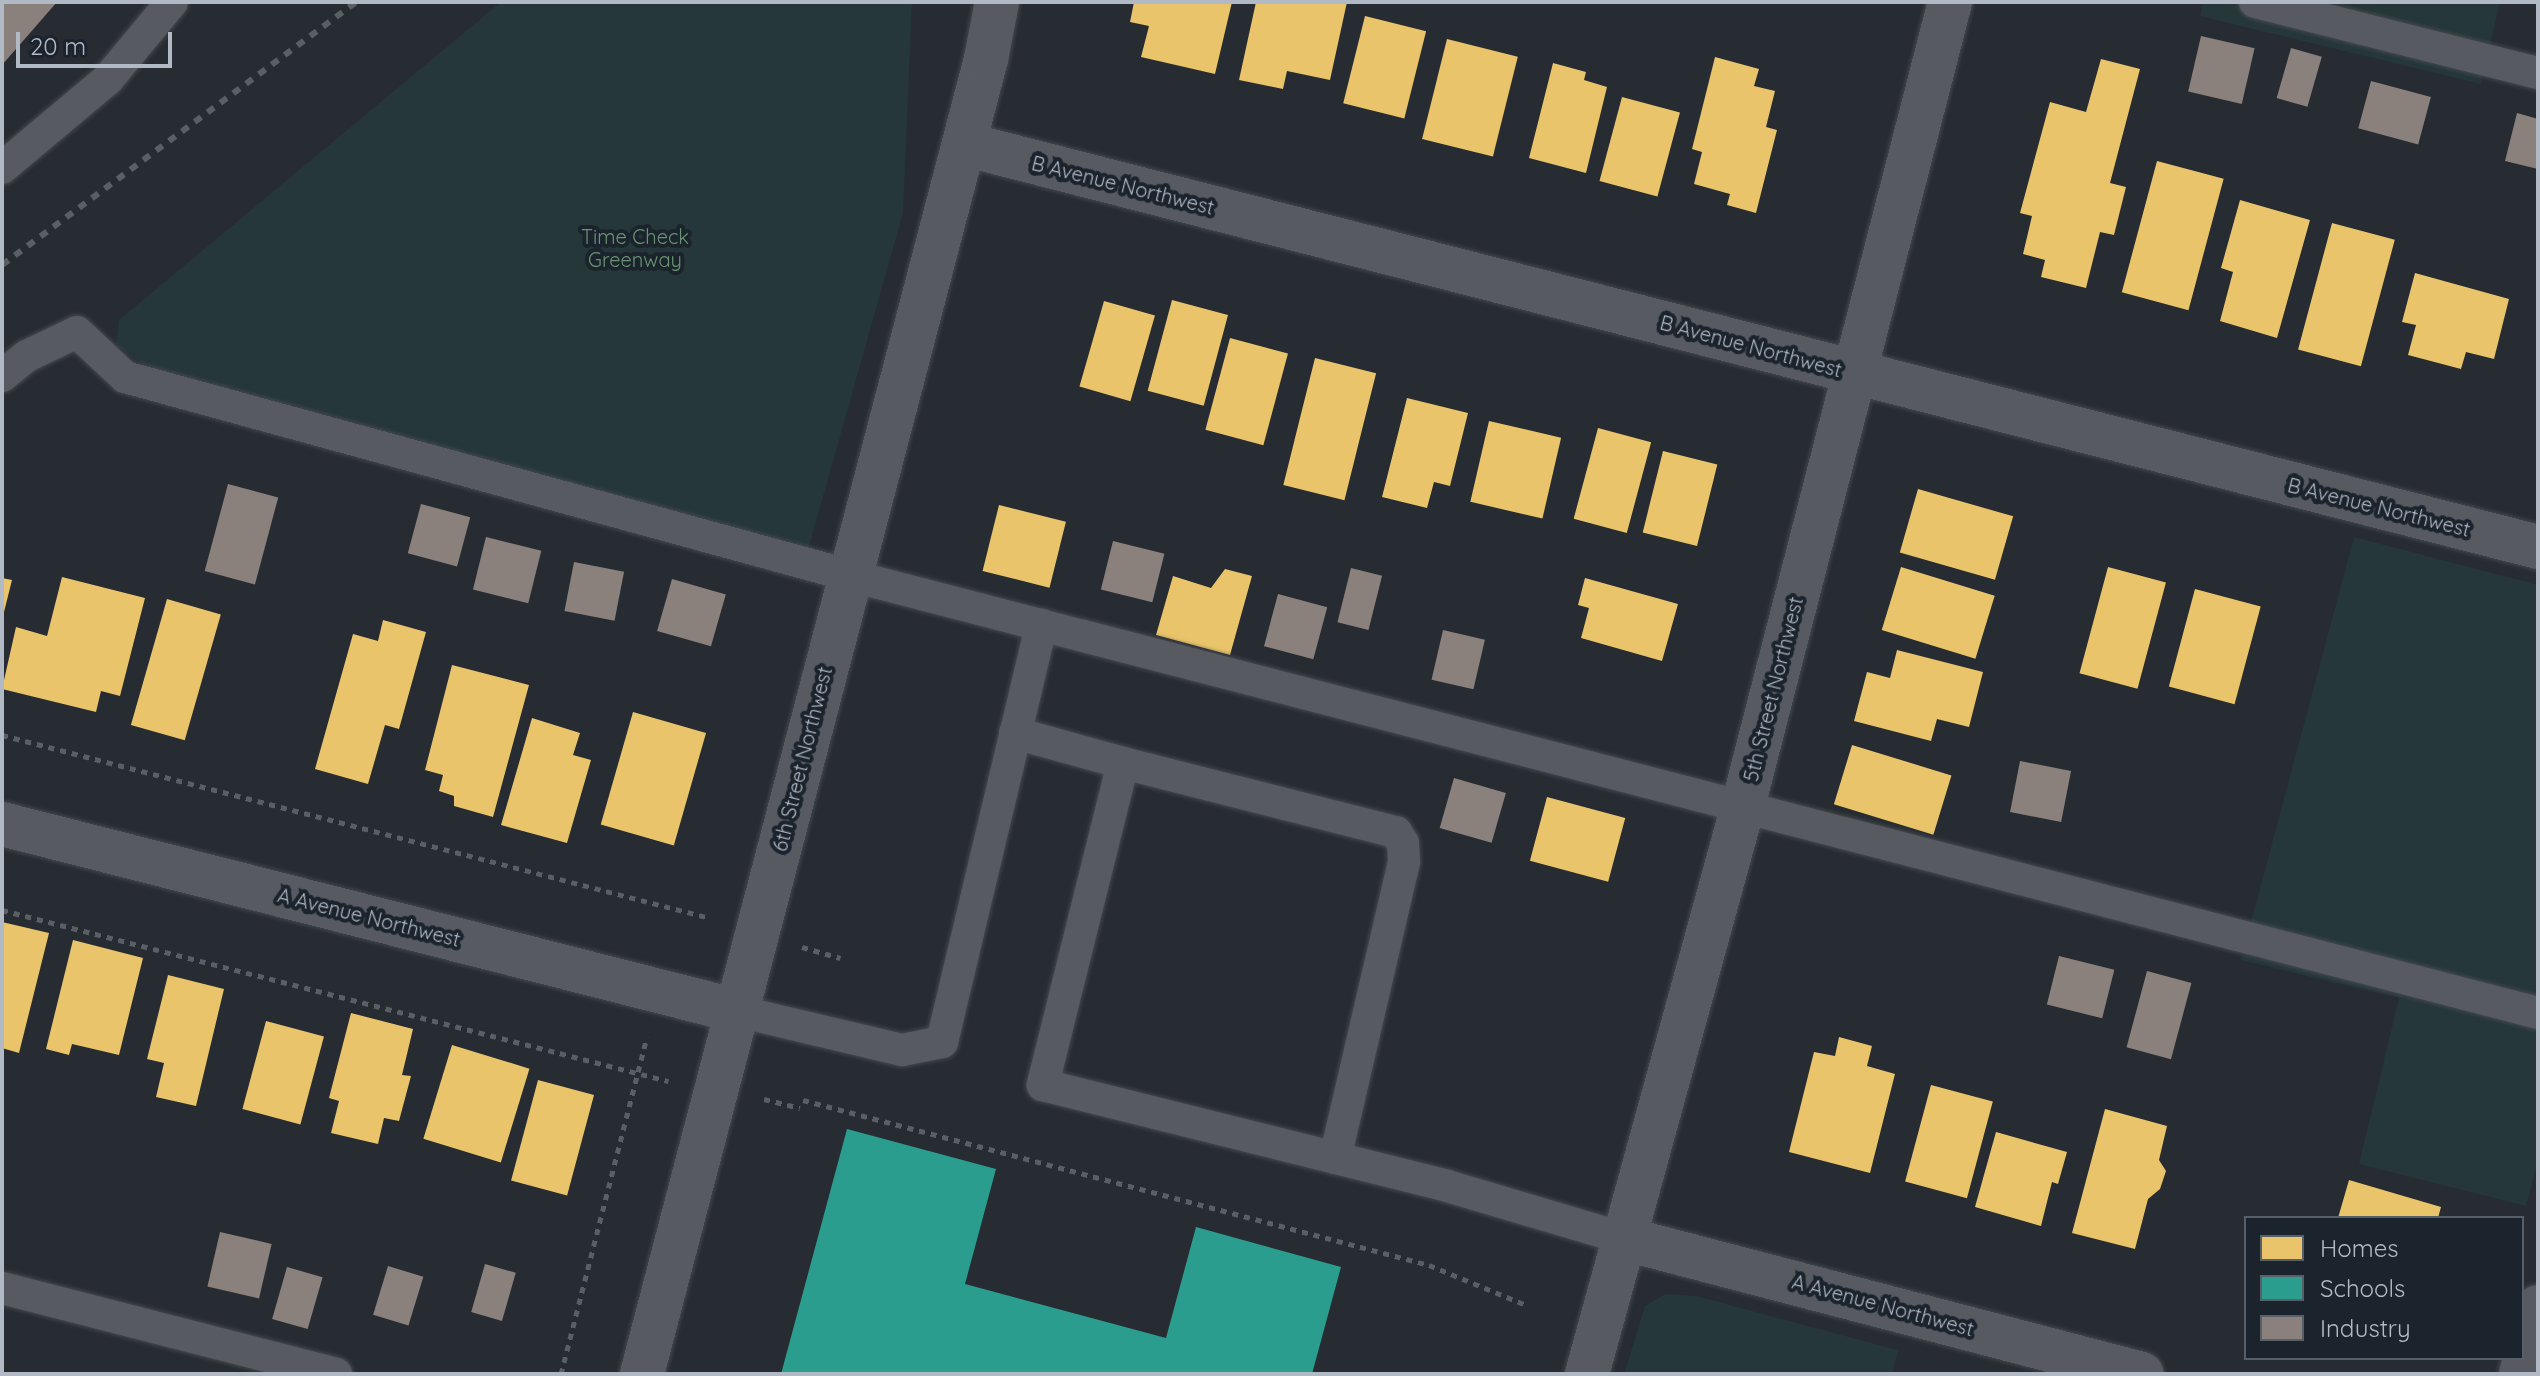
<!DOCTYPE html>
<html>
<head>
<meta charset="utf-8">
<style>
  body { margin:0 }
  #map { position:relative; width:2540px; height:1376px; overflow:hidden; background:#272c32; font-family:Quicksand,sans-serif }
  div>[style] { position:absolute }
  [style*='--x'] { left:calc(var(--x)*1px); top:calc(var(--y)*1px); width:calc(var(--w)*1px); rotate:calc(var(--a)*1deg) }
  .green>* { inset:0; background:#253738 }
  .homes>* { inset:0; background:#e9c46a; transform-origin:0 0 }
  .schools>* { inset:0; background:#2a9d8f }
  .industry>* { inset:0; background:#8a817c; transform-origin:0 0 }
  .path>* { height:5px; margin-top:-2.5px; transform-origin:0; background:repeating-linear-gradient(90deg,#5a5f65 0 6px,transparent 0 12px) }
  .roads { filter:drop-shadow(0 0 2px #44484d) drop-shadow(0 0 2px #44484d) }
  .service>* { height:32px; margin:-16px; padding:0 16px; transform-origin:16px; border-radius:16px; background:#575b61 }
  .minor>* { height:44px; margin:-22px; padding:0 22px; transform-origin:22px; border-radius:22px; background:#575b61 }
  .rail>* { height:6px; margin-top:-3px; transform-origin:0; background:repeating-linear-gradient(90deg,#5a5f64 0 8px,transparent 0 16px) }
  span { translate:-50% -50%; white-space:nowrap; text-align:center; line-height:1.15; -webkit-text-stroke:8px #1b232c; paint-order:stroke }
  .street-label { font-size:20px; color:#b0b9c4 }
  .park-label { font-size:20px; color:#699371 }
  .frame { position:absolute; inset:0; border:4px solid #b0b9c4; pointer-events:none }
  .legend { position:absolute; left:2244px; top:1216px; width:280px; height:144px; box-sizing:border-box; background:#1b232c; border:2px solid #575f69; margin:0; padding:10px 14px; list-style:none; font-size:24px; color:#b0b9c4 }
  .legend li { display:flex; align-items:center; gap:16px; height:40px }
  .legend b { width:40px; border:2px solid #575f69 }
  .scale { position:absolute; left:16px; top:32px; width:156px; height:36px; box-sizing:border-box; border:4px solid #b0b9c4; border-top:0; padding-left:10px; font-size:24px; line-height:28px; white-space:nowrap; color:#b0b9c4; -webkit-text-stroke:6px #1b232c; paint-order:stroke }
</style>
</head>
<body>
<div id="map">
  <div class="green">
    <i style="clip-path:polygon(501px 2px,912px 2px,903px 213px,808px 550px,148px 367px,116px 345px,119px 320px)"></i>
    <i style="clip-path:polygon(2203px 2px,2500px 2px,2481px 84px,2200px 16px)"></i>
    <i style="clip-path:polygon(2354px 537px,2538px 585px,2538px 1160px,2526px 1206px,2359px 1164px,2399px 998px,2241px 960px)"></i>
    <i style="clip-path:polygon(1666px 1294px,1696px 1296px,1898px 1350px,1892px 1374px,1624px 1374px,1645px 1306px)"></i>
  </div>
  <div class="homes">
    <i style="clip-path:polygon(1134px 2px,1232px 2px,1215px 74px,1141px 57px,1149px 26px,1130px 22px)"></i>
    <i style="clip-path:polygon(1256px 2px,1347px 2px,1330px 80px,1287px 71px,1283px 89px,1239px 80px)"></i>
    <i style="left:1365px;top:16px;width:63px;height:90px;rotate:14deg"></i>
    <i style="left:1447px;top:39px;width:73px;height:103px;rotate:14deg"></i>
    <i style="clip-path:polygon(1715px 57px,1759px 69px,1754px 86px,1775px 91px,1766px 127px,1777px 130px,1756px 213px,1727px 205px,1730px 194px,1694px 184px,1702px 152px,1692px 149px)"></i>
    <i style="clip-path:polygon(2101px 59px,2140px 69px,2110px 183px,2126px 187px,2114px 235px,2100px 232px,2086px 288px,2041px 277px,2045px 260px,2023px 254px,2032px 216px,2020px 213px,2050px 102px,2086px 112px)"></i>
    <i style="clip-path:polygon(1553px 63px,1586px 72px,1584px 80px,1607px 87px,1586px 173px,1529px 158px)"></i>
    <i style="left:1622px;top:97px;width:60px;height:87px;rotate:15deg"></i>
    <i style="left:2157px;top:161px;width:69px;height:136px;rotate:15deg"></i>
    <i style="clip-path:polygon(2240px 200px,2310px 220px,2277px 338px,2220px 321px,2233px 272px,2221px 268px)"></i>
    <i style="left:2332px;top:223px;width:65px;height:131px;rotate:15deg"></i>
    <i style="clip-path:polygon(2415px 273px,2509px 299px,2494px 359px,2466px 352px,2461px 369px,2408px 355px,2416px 325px,2402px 322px)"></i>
    <i style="left:1172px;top:300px;width:58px;height:94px;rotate:15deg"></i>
    <i style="left:1104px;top:301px;width:53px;height:89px;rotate:16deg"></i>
    <i style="left:1230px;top:338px;width:60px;height:95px;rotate:15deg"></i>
    <i style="left:1315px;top:358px;width:63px;height:131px;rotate:14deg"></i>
    <i style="clip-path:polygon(1407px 398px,1468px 413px,1450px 486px,1434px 482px,1427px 508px,1382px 497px)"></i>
    <i style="left:1489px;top:421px;width:74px;height:83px;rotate:13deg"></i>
    <i style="left:1598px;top:428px;width:55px;height:94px;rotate:15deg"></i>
    <i style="left:1663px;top:451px;width:56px;height:84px;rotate:14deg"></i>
    <i style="left:1918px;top:489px;width:99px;height:66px;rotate:16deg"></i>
    <i style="left:999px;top:505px;width:69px;height:68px;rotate:14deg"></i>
    <i style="left:1901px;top:567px;width:98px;height:66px;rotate:17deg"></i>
    <i style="left:2108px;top:567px;width:60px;height:110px;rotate:15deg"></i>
    <i style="clip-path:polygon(1225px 569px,1252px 576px,1230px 655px,1156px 635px,1173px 576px,1211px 588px)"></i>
    <i style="clip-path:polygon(62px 577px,145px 598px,120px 696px,101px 691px,96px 712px,2px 689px,16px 627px,47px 636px)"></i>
    <i style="clip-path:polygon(2px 578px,12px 580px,3px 616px,2px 616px)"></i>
    <i style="clip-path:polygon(1585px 578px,1678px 604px,1662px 661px,1581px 638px,1589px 608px,1578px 605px)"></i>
    <i style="left:2195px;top:589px;width:68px;height:101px;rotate:15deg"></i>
    <i style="left:167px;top:599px;width:56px;height:131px;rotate:16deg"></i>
    <i style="clip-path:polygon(383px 620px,426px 632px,399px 729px,385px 725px,368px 784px,315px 769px,353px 634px,378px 641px)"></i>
    <i style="clip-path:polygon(1897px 650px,1983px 672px,1969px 727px,1937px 719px,1931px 741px,1854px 721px,1867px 672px,1890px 678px)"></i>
    <i style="clip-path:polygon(452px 665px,529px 685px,493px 817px,454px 806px,454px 796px,439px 791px,443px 775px,425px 770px)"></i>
    <i style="left:633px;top:712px;width:76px;height:117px;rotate:16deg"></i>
    <i style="clip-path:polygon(532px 718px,580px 733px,573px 755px,591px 760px,567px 843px,501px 825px)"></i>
    <i style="left:1852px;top:745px;width:104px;height:62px;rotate:17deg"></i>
    <i style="left:1547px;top:797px;width:81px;height:66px;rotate:15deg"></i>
    <i style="clip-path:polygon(2px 922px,49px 933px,19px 1053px,2px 1048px)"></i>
    <i style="clip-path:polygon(73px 940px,143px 958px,119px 1055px,72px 1044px,69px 1055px,46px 1049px)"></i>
    <i style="clip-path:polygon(168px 975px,224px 989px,196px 1106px,156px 1097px,164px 1063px,147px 1059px)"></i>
    <i style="clip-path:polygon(351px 1013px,413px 1029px,402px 1075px,411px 1076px,399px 1121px,384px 1118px,378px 1144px,331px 1133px,339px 1101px,329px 1098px)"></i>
    <i style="left:266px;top:1021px;width:60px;height:91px;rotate:15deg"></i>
    <i style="clip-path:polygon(1839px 1037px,1872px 1046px,1867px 1066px,1895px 1074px,1870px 1173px,1789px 1152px,1814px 1052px,1835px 1056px)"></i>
    <i style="left:452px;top:1045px;width:81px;height:98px;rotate:17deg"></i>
    <i style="left:538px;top:1080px;width:58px;height:104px;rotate:15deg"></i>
    <i style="left:1931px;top:1085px;width:64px;height:100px;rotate:15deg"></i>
    <i style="clip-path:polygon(2105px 1109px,2167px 1126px,2159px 1160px,2166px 1171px,2160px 1189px,2148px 1199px,2135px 1249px,2072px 1233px)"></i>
    <i style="clip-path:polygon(1996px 1132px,2067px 1152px,2058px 1184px,2052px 1182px,2041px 1226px,1975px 1207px)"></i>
    <i style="clip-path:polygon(2349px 1180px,2441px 1207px,2438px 1218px,2338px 1218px)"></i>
  </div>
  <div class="schools">
    <i style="clip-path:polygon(847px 1129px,996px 1169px,965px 1284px,1166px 1338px,1196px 1227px,1341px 1267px,1312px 1374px,781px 1374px)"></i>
  </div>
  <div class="industry">
    <i style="clip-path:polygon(2px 2px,57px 2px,2px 65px)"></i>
    <i style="left:2201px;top:36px;width:55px;height:57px;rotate:13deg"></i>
    <i style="left:2291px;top:48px;width:32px;height:52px;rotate:16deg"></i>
    <i style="left:2371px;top:81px;width:62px;height:49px;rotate:15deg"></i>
    <i style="clip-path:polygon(2517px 113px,2538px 119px,2538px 169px,2505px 161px)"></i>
    <i style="left:228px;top:484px;width:52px;height:90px;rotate:15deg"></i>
    <i style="left:421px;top:504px;width:51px;height:51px;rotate:15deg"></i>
    <i style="left:486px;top:537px;width:57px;height:54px;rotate:14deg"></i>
    <i style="left:1113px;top:541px;width:53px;height:50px;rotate:14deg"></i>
    <i style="left:574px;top:562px;width:51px;height:50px;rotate:11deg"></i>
    <i style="left:1351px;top:568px;width:32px;height:56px;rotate:14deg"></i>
    <i style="left:672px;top:579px;width:56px;height:54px;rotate:16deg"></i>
    <i style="left:1278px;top:594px;width:51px;height:54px;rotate:15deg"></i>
    <i style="left:1443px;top:630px;width:43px;height:51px;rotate:13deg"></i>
    <i style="left:2020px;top:761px;width:52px;height:52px;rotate:11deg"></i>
    <i style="left:1454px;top:778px;width:54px;height:52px;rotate:16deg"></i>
    <i style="left:2059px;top:956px;width:57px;height:50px;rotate:14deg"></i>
    <i style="left:2147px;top:971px;width:46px;height:79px;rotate:15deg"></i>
    <i style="left:220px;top:1232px;width:53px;height:56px;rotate:13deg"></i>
    <i style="left:485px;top:1264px;width:32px;height:50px;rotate:16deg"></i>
    <i style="left:388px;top:1266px;width:37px;height:51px;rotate:17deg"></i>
    <i style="left:287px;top:1267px;width:37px;height:54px;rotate:16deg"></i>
  </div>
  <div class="path">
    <i style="--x:2;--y:735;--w:731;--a:14.49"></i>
    <i style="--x:2;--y:910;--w:688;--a:14.4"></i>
    <i style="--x:802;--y:947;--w:40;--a:16"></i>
    <i style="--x:764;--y:1099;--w:37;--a:14"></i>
    <i style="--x:803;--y:1100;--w:647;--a:14.77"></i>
    <i style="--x:1429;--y:1265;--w:105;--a:22.4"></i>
    <i style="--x:561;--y:1374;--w:348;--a:-75.7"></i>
  </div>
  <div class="roads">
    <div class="service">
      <i style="--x:2255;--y:2;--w:292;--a:14.1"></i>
      <i style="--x:2;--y:168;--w:138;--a:-40"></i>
      <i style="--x:108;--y:79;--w:100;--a:-50.3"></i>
      <i style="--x:2;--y:376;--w:32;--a:-39"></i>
      <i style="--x:27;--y:356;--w:55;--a:-25.6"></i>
      <i style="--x:77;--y:332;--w:66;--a:43.2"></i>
      <i style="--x:125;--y:377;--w:750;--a:15.32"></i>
      <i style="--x:848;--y:575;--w:1746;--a:14.53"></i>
      <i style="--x:1015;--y:733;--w:112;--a:15.5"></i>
      <i style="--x:1123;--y:763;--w:332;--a:104"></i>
      <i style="--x:1043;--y:1085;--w:416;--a:14"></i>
      <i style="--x:1447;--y:1186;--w:183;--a:16.5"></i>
      <i style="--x:1123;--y:763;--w:282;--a:14.2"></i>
      <i style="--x:1396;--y:832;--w:13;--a:58"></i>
      <i style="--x:1403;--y:843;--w:19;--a:87"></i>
      <i style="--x:1404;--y:862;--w:304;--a:103.1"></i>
      <i style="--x:737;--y:1011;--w:170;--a:13.3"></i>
      <i style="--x:902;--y:1050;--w:41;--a:-11.3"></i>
      <i style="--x:942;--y:1042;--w:429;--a:-76.6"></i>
      <i style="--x:2;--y:1288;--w:345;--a:14.4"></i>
    </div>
    <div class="minor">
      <i style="--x:964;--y:144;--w:1625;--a:14.36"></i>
      <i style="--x:2;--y:824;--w:758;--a:14.27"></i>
      <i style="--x:1622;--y:1238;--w:537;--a:14.66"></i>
      <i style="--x:642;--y:1374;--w:1359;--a:-75.34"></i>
      <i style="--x:986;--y:59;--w:58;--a:-79.1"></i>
      <i style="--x:1587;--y:1374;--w:589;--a:-74.64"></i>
      <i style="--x:1743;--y:806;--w:830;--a:-75.56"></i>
      <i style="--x:2521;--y:1374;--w:69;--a:-75.8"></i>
    </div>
  </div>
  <div class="rail">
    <i style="--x:2;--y:265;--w:441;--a:-36.6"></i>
  </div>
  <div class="street-label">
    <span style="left:1123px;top:185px;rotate:14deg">B Avenue Northwest</span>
    <span style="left:1751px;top:346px;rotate:15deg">B Avenue Northwest</span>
    <span style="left:2379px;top:507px;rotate:14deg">B Avenue Northwest</span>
    <span style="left:1773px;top:689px;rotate:-76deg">5th Street Northwest</span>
    <span style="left:802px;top:759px;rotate:-76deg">6th Street Northwest</span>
    <span style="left:369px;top:917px;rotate:14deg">A Avenue Northwest</span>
    <span style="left:1883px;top:1305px;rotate:15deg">A Avenue Northwest</span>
  </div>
  <div class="park-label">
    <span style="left:635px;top:248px">Time Check<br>Greenway</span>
  </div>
  <div class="frame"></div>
  <ul class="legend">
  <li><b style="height:22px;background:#e9c46a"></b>Homes</li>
  <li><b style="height:22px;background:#2a9d8f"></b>Schools</li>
  <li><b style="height:22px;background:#8a817c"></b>Industry</li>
  </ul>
  <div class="scale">20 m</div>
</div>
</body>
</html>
